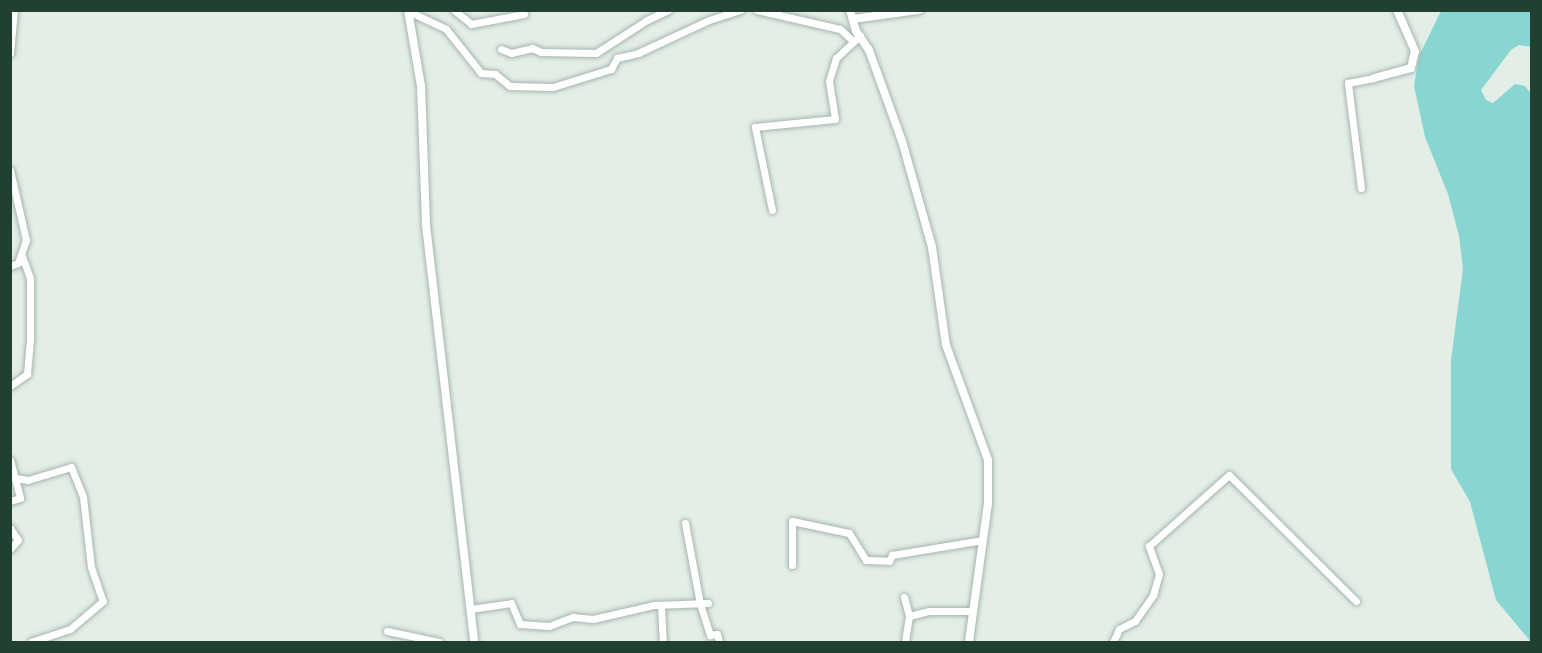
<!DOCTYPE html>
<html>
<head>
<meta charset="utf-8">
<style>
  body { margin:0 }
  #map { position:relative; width:1542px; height:653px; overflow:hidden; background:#e3eee7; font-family:Montserrat,sans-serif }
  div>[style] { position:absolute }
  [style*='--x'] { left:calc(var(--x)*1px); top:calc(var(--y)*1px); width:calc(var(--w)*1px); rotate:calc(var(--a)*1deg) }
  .water>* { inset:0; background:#89d5d1 }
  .roads { filter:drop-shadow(0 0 2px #a5b6ad) drop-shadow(0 0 2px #a5b6ad) }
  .minor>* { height:7px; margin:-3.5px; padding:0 3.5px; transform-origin:3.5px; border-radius:3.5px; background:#fff }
  .tertiary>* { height:8px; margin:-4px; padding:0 4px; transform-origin:4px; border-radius:4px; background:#fff }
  span { translate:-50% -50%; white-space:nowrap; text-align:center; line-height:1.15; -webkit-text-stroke:6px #f4faf6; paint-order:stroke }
  .frame { position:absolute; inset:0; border:12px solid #224032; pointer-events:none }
</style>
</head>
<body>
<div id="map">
  <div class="water">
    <i style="clip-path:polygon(1441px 11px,1531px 11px,1531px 47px,1519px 45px,1511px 50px,1481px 90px,1486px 100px,1493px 103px,1515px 84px,1525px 86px,1531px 94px,1531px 642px,1496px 600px,1470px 502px,1451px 469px,1451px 360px,1463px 269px,1459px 236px,1448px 194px,1425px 137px,1414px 86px,1419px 56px)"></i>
  </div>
  <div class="roads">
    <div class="minor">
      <i style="--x:454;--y:10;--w:22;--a:39"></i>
      <i style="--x:471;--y:24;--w:54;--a:-10.7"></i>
      <i style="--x:757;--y:10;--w:85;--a:12.9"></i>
      <i style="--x:840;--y:29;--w:16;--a:43"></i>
      <i style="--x:408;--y:11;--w:42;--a:25.3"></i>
      <i style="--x:446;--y:29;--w:56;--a:51.5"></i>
      <i style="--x:481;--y:73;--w:14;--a:4"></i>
      <i style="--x:495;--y:74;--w:19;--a:39"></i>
      <i style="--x:510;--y:86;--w:43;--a:1.3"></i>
      <i style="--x:553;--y:87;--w:61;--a:-17.2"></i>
      <i style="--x:611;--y:69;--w:13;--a:-61"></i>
      <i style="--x:617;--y:58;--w:22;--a:-13"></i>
      <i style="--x:638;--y:53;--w:78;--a:-24.9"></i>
      <i style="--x:709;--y:20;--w:33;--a:-18"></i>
      <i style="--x:501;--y:49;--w:11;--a:22"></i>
      <i style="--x:511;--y:53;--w:22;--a:-13"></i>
      <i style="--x:532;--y:48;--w:10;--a:24"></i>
      <i style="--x:541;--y:52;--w:55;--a:1"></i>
      <i style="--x:596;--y:53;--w:61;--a:-32.9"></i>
      <i style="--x:647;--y:20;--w:23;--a:-25"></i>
      <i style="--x:10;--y:53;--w:43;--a:-84.7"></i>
      <i style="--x:10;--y:170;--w:72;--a:77.1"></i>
      <i style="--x:26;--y:240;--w:24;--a:109"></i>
      <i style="--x:18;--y:263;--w:9;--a:159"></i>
      <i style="--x:1361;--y:188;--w:106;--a:-97.1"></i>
      <i style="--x:1348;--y:83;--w:26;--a:-11"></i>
      <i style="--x:772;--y:210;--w:85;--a:-101.6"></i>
      <i style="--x:755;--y:127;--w:80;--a:-5.7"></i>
      <i style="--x:835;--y:119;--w:38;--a:-99"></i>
      <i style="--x:829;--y:81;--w:24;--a:-73"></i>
      <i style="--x:836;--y:58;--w:33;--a:-43"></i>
      <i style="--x:10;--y:386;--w:21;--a:-35"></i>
      <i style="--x:27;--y:374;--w:35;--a:-85"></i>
      <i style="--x:30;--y:339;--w:61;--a:-90"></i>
      <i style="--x:30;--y:278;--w:23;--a:-110"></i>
      <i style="--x:10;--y:460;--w:39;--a:75"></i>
      <i style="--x:20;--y:498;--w:10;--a:163"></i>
      <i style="--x:15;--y:478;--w:13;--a:9"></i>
      <i style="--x:28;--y:480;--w:45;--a:-16.8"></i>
      <i style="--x:71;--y:467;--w:32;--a:68"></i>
      <i style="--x:83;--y:497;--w:70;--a:83.5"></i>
      <i style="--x:91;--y:567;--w:36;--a:71"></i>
      <i style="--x:103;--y:601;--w:43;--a:139.7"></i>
      <i style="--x:70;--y:629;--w:41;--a:161.6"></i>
      <i style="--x:685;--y:523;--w:82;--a:79.5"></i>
      <i style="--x:700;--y:604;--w:33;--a:72"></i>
      <i style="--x:710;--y:635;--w:7;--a:-8"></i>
      <i style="--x:717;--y:634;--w:8;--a:76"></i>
      <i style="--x:10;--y:528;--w:14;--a:56"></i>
      <i style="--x:18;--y:540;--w:12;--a:132"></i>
      <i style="--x:792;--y:565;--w:44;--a:-90"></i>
      <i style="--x:792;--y:521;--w:58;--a:11.9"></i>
      <i style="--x:849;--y:533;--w:32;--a:58"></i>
      <i style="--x:866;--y:560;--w:23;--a:2"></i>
      <i style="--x:889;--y:561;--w:7;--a:-63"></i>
      <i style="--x:892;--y:555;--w:92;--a:-9.4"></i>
      <i style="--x:904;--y:597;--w:20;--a:75"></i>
      <i style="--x:909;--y:616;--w:26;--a:99"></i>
      <i style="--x:661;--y:606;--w:36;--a:87"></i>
      <i style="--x:471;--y:609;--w:40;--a:-8.5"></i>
      <i style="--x:511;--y:603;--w:23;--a:67"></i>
      <i style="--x:520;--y:624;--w:29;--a:4"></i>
      <i style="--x:549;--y:626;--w:26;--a:-21"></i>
      <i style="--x:573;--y:617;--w:20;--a:6"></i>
      <i style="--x:593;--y:619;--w:63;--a:-12.9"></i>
      <i style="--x:654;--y:605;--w:54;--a:-2.1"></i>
      <i style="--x:909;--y:616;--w:21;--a:-14"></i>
      <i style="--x:929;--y:611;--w:44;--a:0"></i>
      <i style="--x:387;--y:631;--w:53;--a:11.9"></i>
      <i style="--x:1113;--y:642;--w:14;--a:-65"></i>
      <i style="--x:1119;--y:629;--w:18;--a:-27"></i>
      <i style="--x:1135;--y:621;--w:32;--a:-55"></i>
      <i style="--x:1153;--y:595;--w:22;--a:-74"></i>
      <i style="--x:1159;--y:574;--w:30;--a:-110"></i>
      <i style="--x:1149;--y:546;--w:107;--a:-41.6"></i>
      <i style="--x:1229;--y:475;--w:179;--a:44.8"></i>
    </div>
    <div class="tertiary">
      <i style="--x:408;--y:10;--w:77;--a:80.3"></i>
      <i style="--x:421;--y:86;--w:139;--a:87.9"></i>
      <i style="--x:426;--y:225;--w:420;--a:83.4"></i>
      <i style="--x:850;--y:10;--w:22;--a:74"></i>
      <i style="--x:856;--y:31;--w:23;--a:56"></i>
      <i style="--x:869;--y:50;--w:97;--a:70.1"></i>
      <i style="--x:902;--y:141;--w:110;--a:74.2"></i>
      <i style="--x:932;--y:247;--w:99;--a:81.9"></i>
      <i style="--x:946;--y:345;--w:122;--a:69.9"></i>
      <i style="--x:988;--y:460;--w:43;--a:90"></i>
      <i style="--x:988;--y:503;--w:140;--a:97.8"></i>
      <i style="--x:853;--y:19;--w:67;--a:-7.8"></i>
      <i style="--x:1374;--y:78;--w:38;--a:-15"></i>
      <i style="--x:1411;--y:68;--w:17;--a:-77"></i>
      <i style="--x:1415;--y:51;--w:45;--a:-113.7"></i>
    </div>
  </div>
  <div class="frame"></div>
</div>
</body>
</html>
